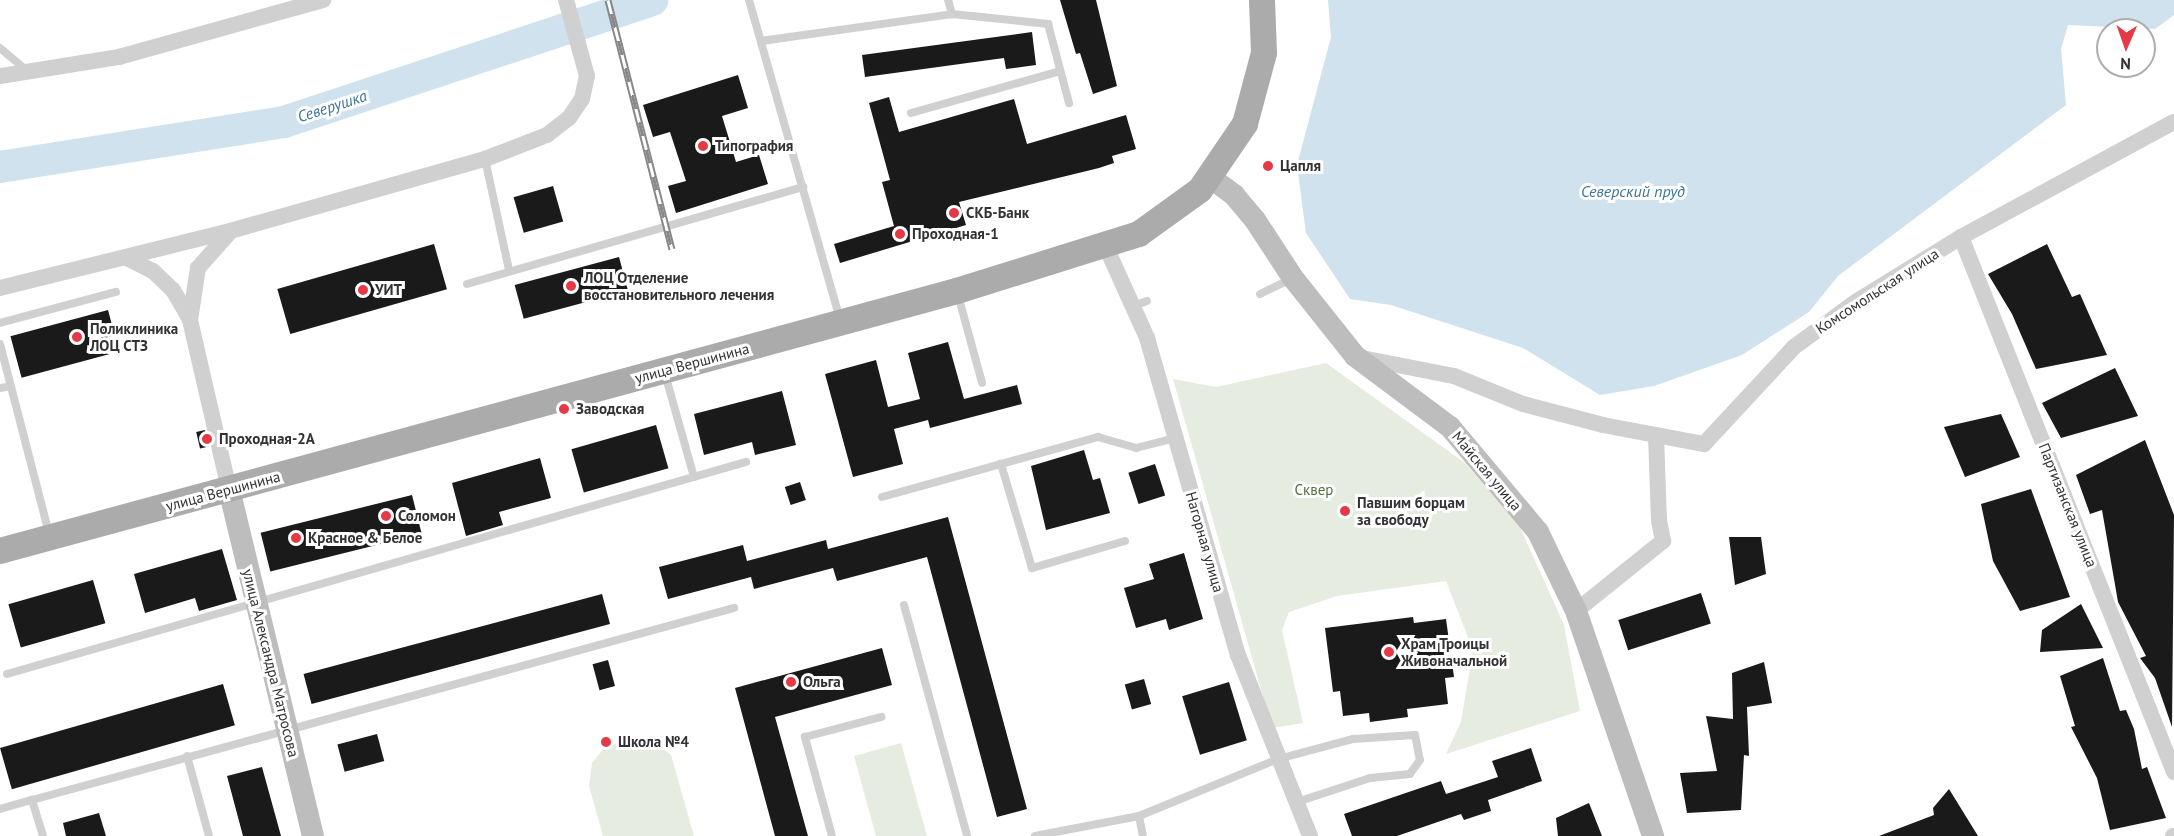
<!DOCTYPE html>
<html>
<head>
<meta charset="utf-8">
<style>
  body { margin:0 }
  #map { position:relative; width:2174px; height:836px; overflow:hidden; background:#fff; font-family:"PT Sans",sans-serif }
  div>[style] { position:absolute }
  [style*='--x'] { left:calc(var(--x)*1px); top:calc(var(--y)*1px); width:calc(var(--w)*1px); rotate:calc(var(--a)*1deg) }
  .green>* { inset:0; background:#e6ecdf }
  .water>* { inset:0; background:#cfe2ee }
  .river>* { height:32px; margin:-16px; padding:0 16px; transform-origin:16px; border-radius:16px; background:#cfe2ee }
  .building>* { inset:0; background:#1a1a1a; transform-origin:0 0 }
  .lane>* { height:8px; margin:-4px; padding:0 4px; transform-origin:4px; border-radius:4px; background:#d0d0d0 }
  .street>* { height:16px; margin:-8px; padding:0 8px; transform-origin:8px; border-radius:8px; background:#d0d0d0 }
  .secondary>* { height:22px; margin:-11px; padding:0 11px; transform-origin:11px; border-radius:11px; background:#bdbdbd }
  .primary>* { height:26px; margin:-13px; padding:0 13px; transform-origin:13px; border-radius:13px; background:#ababab }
  .rail>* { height:7px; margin-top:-3.5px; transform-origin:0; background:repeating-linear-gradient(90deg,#fff 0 14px,#888 0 28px); box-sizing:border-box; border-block:2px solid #888 }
  .dots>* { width:16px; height:16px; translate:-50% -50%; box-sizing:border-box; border:3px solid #fff; border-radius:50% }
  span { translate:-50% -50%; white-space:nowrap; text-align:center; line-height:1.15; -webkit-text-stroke:6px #fff; paint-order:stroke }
  .poi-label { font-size:15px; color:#333; font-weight:700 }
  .left { translate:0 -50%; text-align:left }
  .street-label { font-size:15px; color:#333 }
  .park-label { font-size:15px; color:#56703f }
  .water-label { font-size:16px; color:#3f7597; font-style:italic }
  .north { position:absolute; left:2096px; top:18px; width:60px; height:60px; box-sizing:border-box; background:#fff; border:2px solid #adadad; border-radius:50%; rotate:182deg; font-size:16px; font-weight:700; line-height:24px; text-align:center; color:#333 }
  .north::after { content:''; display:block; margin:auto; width:21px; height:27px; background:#e63946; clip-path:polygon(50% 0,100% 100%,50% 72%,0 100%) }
</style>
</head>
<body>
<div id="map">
  <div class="green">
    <i style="clip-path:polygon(1326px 363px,1465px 463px,1520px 527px,1564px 625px,1580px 711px,1446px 754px,1461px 722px,1473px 650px,1446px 581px,1337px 596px,1289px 612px,1282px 630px,1303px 723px,1272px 728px,1173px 379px,1216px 387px)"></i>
    <i style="clip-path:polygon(630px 739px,654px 741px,671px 755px,694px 836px,603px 836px,589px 786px,592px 763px,605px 747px)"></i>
    <i style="clip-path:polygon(901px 743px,927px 836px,876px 836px,854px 756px)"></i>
  </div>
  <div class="water">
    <i style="clip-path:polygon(1328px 0,2174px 0,2174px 15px,2155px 29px,2068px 25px,2061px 49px,2066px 105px,1838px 276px,1809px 312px,1742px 355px,1654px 386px,1600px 395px,1523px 348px,1391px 305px,1350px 299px,1306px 233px,1297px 165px,1331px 37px)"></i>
  </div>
  <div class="river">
    <i style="--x:0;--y:167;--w:288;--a:-9"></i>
    <i style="--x:284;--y:122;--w:388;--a:-18.3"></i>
  </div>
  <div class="building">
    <i style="clip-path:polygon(1060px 0,1096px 0,1117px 86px,1093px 94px,1080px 53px,1076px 54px)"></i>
    <i style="clip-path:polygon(1032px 32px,1036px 65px,1006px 69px,1004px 58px,865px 77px,862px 55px)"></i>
    <i style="clip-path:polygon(738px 75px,748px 108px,722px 116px,736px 162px,759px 155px,768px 184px,676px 213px,668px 186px,686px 181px,670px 132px,653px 137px,643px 105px)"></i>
    <i style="clip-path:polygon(889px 97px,899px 132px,1014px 99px,1027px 144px,1126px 115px,1136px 149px,1112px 156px,1114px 163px,1099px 168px,959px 202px,966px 225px,840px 263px,834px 244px,894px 226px,882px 182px,890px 180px,869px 103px)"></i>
    <i style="left:553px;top:186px;width:37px;height:41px;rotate:74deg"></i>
    <i style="left:434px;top:244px;width:47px;height:163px;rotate:74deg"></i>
    <i style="clip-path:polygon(2047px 244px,2072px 297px,2080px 294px,2107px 355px,2036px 369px,2012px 314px,1988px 274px)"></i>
    <i style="left:619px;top:257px;width:35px;height:108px;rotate:75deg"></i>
    <i style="left:108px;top:310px;width:43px;height:101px;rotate:75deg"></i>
    <i style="clip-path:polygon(948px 342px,964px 399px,1017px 385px,1022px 404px,930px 428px,928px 420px,894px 429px,903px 464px,853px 477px,825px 374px,876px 360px,888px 407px,920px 399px,908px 353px)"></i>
    <i style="clip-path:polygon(2115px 368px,2138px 416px,2061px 438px,2042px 403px)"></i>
    <i style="clip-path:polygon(782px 391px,796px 445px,755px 455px,752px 442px,704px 455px,694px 414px)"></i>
    <i style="clip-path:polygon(2001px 414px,2020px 457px,1965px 477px,1944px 427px)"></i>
    <i style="left:656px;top:425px;width:45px;height:88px;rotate:74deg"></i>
    <i style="left:205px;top:430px;width:17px;height:9px;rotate:77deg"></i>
    <i style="clip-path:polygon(2145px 440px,2174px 515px,2172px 727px,2155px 678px,2140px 658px,2146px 656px,2118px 602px,2102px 510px,2090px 514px,2076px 475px)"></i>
    <i style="clip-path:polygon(1084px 450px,1093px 480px,1100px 478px,1110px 513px,1046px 530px,1031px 466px)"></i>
    <i style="clip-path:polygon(540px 458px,551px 498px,499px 512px,503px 525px,466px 536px,452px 483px)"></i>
    <i style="left:1155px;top:464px;width:33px;height:28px;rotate:72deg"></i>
    <i style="left:800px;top:482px;width:19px;height:16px;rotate:72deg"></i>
    <i style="clip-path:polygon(2031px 489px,2070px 597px,2020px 611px,1993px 561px,1981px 504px)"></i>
    <i style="left:412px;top:495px;width:40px;height:156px;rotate:76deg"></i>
    <i style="clip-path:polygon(948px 517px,1027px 809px,997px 817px,927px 557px,837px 581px,833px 568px,754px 589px,751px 577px,668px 599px,659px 567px,743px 545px,747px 561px,826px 540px,828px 549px)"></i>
    <i style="clip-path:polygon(1729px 537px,1761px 537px,1766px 574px,1735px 585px)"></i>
    <i style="clip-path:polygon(222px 549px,237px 600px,199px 611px,195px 598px,145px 613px,134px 574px)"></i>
    <i style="clip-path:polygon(1184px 553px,1203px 619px,1169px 630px,1166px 619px,1136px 628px,1124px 588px,1154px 579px,1149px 564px)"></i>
    <i style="left:93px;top:580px;width:45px;height:88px;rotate:74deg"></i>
    <i style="left:1701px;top:593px;width:32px;height:87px;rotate:72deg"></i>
    <i style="left:602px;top:594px;width:31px;height:309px;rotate:75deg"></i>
    <i style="clip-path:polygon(2081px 604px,2103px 648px,2040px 652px,2042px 630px)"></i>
    <i style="clip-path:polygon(1413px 617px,1414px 623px,1446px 619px,1454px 677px,1445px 678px,1448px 704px,1407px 709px,1408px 717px,1370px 722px,1369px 713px,1343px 716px,1340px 691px,1333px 692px,1325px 628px)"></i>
    <i style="clip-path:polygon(882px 648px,892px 685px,775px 717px,808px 836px,775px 836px,735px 688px)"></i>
    <i style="clip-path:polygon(2103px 658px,2120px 711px,2126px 710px,2134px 729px,2142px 769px,2147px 767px,2166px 818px,2110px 830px,2097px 778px,2071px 727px,2075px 726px,2060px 676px)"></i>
    <i style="left:608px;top:660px;width:27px;height:16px;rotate:75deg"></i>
    <i style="clip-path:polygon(1764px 662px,1772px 703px,1747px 707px,1749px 756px,1744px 755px,1741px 810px,1687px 813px,1680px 773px,1717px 771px,1706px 716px,1733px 719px,1732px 673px)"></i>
    <i style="left:1144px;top:679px;width:26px;height:20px;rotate:74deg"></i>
    <i style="left:1229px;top:682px;width:61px;height:49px;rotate:73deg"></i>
    <i style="left:223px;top:684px;width:43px;height:232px;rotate:74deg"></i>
    <i style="left:377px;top:734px;width:28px;height:41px;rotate:75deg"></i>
    <i style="clip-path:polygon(1531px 748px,1542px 781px,1488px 800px,1491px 811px,1464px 820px,1461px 814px,1397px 836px,1352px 836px,1344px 814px,1441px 781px,1446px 794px,1498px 777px,1492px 761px)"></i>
    <i style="clip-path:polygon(262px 767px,281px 836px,243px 836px,227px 776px)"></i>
    <i style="clip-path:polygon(1949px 789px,1978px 836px,1879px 836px,1934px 815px,1933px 808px)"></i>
    <i style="clip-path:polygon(1589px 803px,1602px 836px,1558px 836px,1556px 818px)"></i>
    <i style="clip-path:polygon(99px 813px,106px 836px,66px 836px,63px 823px)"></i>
  </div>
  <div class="lane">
    <i style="--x:749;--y:0;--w:333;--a:74.1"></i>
    <i style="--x:948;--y:0;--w:15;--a:74"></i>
    <i style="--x:761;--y:41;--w:193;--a:-8"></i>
    <i style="--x:952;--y:14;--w:97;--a:5.9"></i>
    <i style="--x:1048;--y:24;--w:82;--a:75.1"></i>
    <i style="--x:0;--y:48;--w:35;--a:40"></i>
    <i style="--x:911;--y:113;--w:155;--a:-15.7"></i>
    <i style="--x:485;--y:159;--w:114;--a:77.8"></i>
    <i style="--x:467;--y:284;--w:350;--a:-16.1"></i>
    <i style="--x:1260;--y:294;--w:37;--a:-26"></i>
    <i style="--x:958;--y:295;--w:91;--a:74.7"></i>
    <i style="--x:1131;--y:307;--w:17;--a:-21"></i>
    <i style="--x:0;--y:323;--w:120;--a:-15"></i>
    <i style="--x:0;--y:344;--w:196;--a:75.5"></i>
    <i style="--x:665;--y:374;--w:107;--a:74.3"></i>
    <i style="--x:0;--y:388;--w:11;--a:-10"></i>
    <i style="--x:882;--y:497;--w:123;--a:-15.5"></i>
    <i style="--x:1125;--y:541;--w:97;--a:163.8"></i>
    <i style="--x:1032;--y:568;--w:109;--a:-106.6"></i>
    <i style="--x:1001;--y:464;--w:101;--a:-15.6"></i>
    <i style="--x:1098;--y:437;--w:40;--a:16"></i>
    <i style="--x:1136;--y:448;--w:40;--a:-14.4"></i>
    <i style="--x:904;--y:605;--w:239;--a:74.7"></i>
    <i style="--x:7;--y:674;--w:769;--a:-16.01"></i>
    <i style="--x:187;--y:756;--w:83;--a:74.6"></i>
    <i style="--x:0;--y:809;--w:33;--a:-16"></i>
    <i style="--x:1139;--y:816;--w:20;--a:79"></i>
    <i style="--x:43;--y:836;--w:38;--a:-107"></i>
    <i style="--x:32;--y:800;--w:728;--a:-15.3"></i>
    <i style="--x:832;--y:836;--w:103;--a:-105.3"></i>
    <i style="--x:805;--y:737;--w:79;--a:-14.7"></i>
    <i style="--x:1035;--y:836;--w:106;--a:-10.9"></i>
    <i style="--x:1139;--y:816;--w:150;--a:-22.3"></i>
    <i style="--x:1278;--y:759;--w:78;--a:-14.9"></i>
    <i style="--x:1353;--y:739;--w:62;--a:-3.7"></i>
    <i style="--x:1415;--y:735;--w:25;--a:79"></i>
    <i style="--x:1420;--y:760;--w:17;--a:126"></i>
    <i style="--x:1410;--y:774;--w:40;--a:174.3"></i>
    <i style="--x:1370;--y:778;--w:77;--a:161.8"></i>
  </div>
  <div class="street">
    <i style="--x:0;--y:76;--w:121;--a:-9.1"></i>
    <i style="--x:119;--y:57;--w:212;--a:-15.6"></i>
    <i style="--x:1961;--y:237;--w:576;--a:68.29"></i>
    <i style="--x:1106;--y:247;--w:100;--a:65.7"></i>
    <i style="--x:1147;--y:338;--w:330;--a:74"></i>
    <i style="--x:1238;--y:655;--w:195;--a:68.3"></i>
    <i style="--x:127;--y:258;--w:29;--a:27"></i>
    <i style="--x:153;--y:271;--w:28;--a:44"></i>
    <i style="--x:173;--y:290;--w:34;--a:60"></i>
    <i style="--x:0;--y:288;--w:237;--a:-13.9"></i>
    <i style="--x:230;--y:231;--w:265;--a:-15.8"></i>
    <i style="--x:485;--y:159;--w:66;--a:-21.2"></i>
    <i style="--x:547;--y:135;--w:28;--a:-38"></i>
    <i style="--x:569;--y:118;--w:23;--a:-56"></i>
    <i style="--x:582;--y:99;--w:24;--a:-78"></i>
    <i style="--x:587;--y:76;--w:79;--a:-105.4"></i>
    <i style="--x:1362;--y:358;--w:94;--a:11.1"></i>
    <i style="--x:1454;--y:376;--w:74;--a:22.1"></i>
    <i style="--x:1523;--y:404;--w:83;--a:14.7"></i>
    <i style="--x:1603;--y:425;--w:103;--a:10.7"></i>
    <i style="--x:1704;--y:444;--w:132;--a:-47.1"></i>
    <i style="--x:1794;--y:347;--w:78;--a:-36.1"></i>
    <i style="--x:1857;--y:301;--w:122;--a:-31.6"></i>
    <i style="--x:1961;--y:237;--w:242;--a:-28.4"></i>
    <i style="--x:229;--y:489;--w:173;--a:-103"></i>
    <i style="--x:190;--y:320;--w:53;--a:-81.3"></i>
    <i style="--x:198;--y:268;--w:48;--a:-48.4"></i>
    <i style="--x:1576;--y:611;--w:112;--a:-38.8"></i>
    <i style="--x:1663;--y:541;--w:20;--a:-101"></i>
    <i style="--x:1659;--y:521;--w:86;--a:-92"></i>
    <i style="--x:2173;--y:836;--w:1;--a:0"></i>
  </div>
  <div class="secondary">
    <i style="--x:1211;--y:178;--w:29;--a:36"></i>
    <i style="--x:1234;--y:195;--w:33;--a:50"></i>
    <i style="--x:1255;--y:220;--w:69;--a:56.8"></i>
    <i style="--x:1293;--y:278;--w:100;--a:51.5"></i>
    <i style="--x:1355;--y:356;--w:119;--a:36.8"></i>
    <i style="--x:1450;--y:427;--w:137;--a:50"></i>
    <i style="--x:1538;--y:532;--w:88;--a:64.3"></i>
    <i style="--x:1576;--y:611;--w:238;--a:71.1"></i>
    <i style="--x:229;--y:489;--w:357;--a:76.4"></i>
  </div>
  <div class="primary">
    <i style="--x:0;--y:551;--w:992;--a:-15.2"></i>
    <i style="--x:957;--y:291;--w:191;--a:-17.4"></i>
    <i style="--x:1139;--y:234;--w:75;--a:-35.8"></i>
    <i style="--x:1200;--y:190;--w:80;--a:-55.7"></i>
    <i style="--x:1245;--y:124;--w:73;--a:-75"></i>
    <i style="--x:1264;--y:53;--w:53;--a:-92.2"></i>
  </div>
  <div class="rail">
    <i style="--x:608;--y:0;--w:257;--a:75.6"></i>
  </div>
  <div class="dots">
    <i style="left:703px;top:146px;background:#e63946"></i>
    <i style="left:1268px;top:166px;background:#e63946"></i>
    <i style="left:954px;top:213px;background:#e63946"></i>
    <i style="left:900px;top:234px;background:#e63946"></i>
    <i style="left:571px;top:286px;background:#e63946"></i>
    <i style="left:363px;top:290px;background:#e63946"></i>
    <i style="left:77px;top:337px;background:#e63946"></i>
    <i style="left:564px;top:409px;background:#e63946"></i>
    <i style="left:207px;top:439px;background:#e63946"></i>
    <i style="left:1345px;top:511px;background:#e63946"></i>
    <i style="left:386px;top:516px;background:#e63946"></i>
    <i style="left:296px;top:538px;background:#e63946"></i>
    <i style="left:1389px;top:652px;background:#e63946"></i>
    <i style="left:791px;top:682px;background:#e63946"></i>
    <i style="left:606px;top:742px;background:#e63946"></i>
  </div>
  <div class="poi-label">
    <span class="left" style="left:715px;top:146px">Типография</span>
    <span class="left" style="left:1280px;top:166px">Цапля</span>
    <span class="left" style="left:966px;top:213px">СКБ-Банк</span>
    <span class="left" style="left:912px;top:234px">Проходная-1</span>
    <span class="left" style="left:584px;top:286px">ЛОЦ Отделение<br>восстановительного лечения</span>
    <span class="left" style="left:375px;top:290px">УИТ</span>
    <span class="left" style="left:90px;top:337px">Поликлиника<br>ЛОЦ СТЗ</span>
    <span class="left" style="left:576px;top:409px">Заводская</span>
    <span class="left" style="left:219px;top:439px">Проходная-2А</span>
    <span class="left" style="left:1357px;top:511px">Павшим борцам<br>за свободу</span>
    <span class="left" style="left:398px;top:516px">Соломон</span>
    <span class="left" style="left:308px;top:538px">Красное &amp; Белое</span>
    <span class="left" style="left:1401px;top:652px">Храм Троицы<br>Живоначальной</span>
    <span class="left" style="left:803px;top:682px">Ольга</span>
    <span class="left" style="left:618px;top:742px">Школа №4</span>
  </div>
  <div class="street-label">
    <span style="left:1877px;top:291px;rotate:-33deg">Комсомольская улица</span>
    <span style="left:692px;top:363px;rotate:-15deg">улица Вершинина</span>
    <span style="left:1487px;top:471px;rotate:50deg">Майская улица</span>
    <span style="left:223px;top:491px;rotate:-15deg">улица Вершинина</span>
    <span style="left:2068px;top:505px;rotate:68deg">Партизанская улица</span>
    <span style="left:1205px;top:542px;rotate:74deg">Нагорная улица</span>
    <span style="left:271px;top:663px;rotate:76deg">улица Александра Матросова</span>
  </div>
  <div class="park-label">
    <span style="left:1314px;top:490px">Сквер</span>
  </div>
  <div class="water-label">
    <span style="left:332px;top:106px;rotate:-18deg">Северушка</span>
    <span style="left:1633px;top:191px">Северский пруд</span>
  </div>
  <div class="north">N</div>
</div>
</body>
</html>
